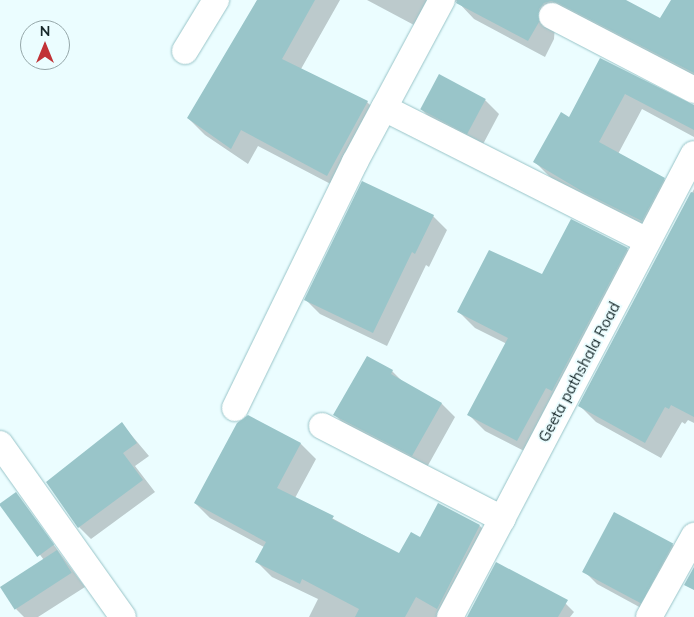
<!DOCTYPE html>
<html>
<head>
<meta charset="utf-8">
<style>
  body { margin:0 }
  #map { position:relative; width:694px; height:617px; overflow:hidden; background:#ebfdff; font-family:Mulish,sans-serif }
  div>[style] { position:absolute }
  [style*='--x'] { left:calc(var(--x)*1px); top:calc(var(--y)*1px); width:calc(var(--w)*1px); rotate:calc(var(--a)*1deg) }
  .shadow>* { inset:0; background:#0003 }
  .building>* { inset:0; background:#99c5c9; transform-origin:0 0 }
  .roads { filter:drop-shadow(0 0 1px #98c4c8) drop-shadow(0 0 1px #98c4c8) }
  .minor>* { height:26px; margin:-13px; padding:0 13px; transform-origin:13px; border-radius:13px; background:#fff }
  span { translate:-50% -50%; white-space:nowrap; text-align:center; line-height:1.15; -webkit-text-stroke:4px #ebfdff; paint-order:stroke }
  .street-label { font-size:15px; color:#17282a }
  .north { position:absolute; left:20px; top:20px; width:50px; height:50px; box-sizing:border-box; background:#ebfdff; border:1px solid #96a8aa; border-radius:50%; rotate:0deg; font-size:14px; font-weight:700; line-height:20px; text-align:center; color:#17282a }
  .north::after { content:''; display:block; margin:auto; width:18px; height:22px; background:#c13236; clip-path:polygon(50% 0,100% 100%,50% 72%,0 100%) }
</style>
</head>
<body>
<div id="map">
  <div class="shadow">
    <i style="clip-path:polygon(258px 0,340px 0,301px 69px,367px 102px,383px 118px,344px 191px,258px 146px,248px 164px,205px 135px,188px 118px)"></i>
    <i style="clip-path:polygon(367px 0,623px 0,660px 20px,672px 0,694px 0,694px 80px,555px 25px,554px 39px,545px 57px,474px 19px,457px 1px,448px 6px,429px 33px)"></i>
    <i style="clip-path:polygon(600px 60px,694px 106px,694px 137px,642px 109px,618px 154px,664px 179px,680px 195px,658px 237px,551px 178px,535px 162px,570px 118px)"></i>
    <i style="clip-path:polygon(485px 100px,499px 114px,482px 146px,435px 123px,421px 109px)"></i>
    <i style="clip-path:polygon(694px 189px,694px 423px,688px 420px,685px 424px,682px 422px,661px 458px,596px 422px,580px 406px)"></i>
    <i style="clip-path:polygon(433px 216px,447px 230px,429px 267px,426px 265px,387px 346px,320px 314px,306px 300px)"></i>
    <i style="clip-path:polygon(627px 249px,643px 265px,534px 456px,485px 431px,469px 415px,507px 344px,475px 328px,459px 312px,543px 276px)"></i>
    <i style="clip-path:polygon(392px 371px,403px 382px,442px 404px,455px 417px,426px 469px,349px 429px,335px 415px)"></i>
    <i style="clip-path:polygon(248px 416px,301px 444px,316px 459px,295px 498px,400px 555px,421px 539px,480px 526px,495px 541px,456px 617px,309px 617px,318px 599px,272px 577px,257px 562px,264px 547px,210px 518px,195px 503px)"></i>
    <i style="clip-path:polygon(122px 424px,149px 456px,135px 466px,155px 492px,91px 539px,79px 527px)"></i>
    <i style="clip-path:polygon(16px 494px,85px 587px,38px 617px,24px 617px,16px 609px,44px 560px,2px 505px)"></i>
    <i style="clip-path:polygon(672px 544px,686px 558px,654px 615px,597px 584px,583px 570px)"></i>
    <i style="clip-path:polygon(558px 596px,574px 612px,570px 617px,468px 617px)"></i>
  </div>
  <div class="building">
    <i style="clip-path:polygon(257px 0,315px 0,282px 59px,368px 101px,327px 176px,241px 130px,231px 149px,187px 118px)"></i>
    <i style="clip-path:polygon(457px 0,626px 0,660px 18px,671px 0,694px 0,694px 73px,558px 3px,551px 1px,544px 3px,539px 9px,539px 22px,528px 41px,456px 3px)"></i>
    <i style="clip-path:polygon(600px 58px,694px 105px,694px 130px,625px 94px,599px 142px,665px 178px,642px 221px,585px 193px,533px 162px,561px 112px,569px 117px)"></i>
    <i style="left:439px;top:74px;width:53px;height:40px;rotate:28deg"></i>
    <i style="clip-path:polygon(362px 181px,434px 215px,415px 254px,412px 252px,373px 333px,304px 300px)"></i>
    <i style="clip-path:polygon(691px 192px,694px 193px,694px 417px,671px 405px,669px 409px,665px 407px,645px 443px,578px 406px)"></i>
    <i style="clip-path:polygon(571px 219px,628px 248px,552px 391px,546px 388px,517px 441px,467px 415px,508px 338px,457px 312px,489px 250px,542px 274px)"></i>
    <i style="clip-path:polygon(367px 356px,393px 370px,391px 374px,442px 403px,412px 456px,333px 415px)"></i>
    <i style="clip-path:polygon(248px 415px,301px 443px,277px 488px,334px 516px,332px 519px,399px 553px,411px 532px,420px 537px,438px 503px,480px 525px,437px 609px,416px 597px,405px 617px,355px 617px,359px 609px,302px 579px,300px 584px,255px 562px,266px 542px,194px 503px,237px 423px)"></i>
    <i style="clip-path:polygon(122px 422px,137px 443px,123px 453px,143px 480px,78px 528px,46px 482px)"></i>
    <i style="left:16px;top:492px;width:65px;height:21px;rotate:54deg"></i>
    <i style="left:614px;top:512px;width:67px;height:68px;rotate:28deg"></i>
    <i style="left:57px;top:550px;width:27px;height:68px;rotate:57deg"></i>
    <i style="clip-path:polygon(496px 562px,568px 600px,558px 617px,467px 617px)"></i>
    <i style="clip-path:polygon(694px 567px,694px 590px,684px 585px)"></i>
  </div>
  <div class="roads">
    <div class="minor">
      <i style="--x:552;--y:16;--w:160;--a:27.5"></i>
      <i style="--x:185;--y:51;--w:60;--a:-58.7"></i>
      <i style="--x:384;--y:108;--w:295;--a:26.8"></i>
      <i style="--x:235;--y:408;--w:274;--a:-64"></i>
      <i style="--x:355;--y:162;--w:184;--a:-61.8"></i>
      <i style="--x:322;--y:426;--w:203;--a:27.3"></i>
      <i style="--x:502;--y:519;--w:412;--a:-62.3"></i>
      <i style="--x:0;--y:444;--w:212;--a:54.6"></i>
      <i style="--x:450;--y:617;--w:111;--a:-62"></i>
      <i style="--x:649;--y:617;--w:93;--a:-60.9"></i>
    </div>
  </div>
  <div class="street-label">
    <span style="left:579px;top:372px;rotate:-62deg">Geeta pathshala Road</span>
  </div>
  <div class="north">N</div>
</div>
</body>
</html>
